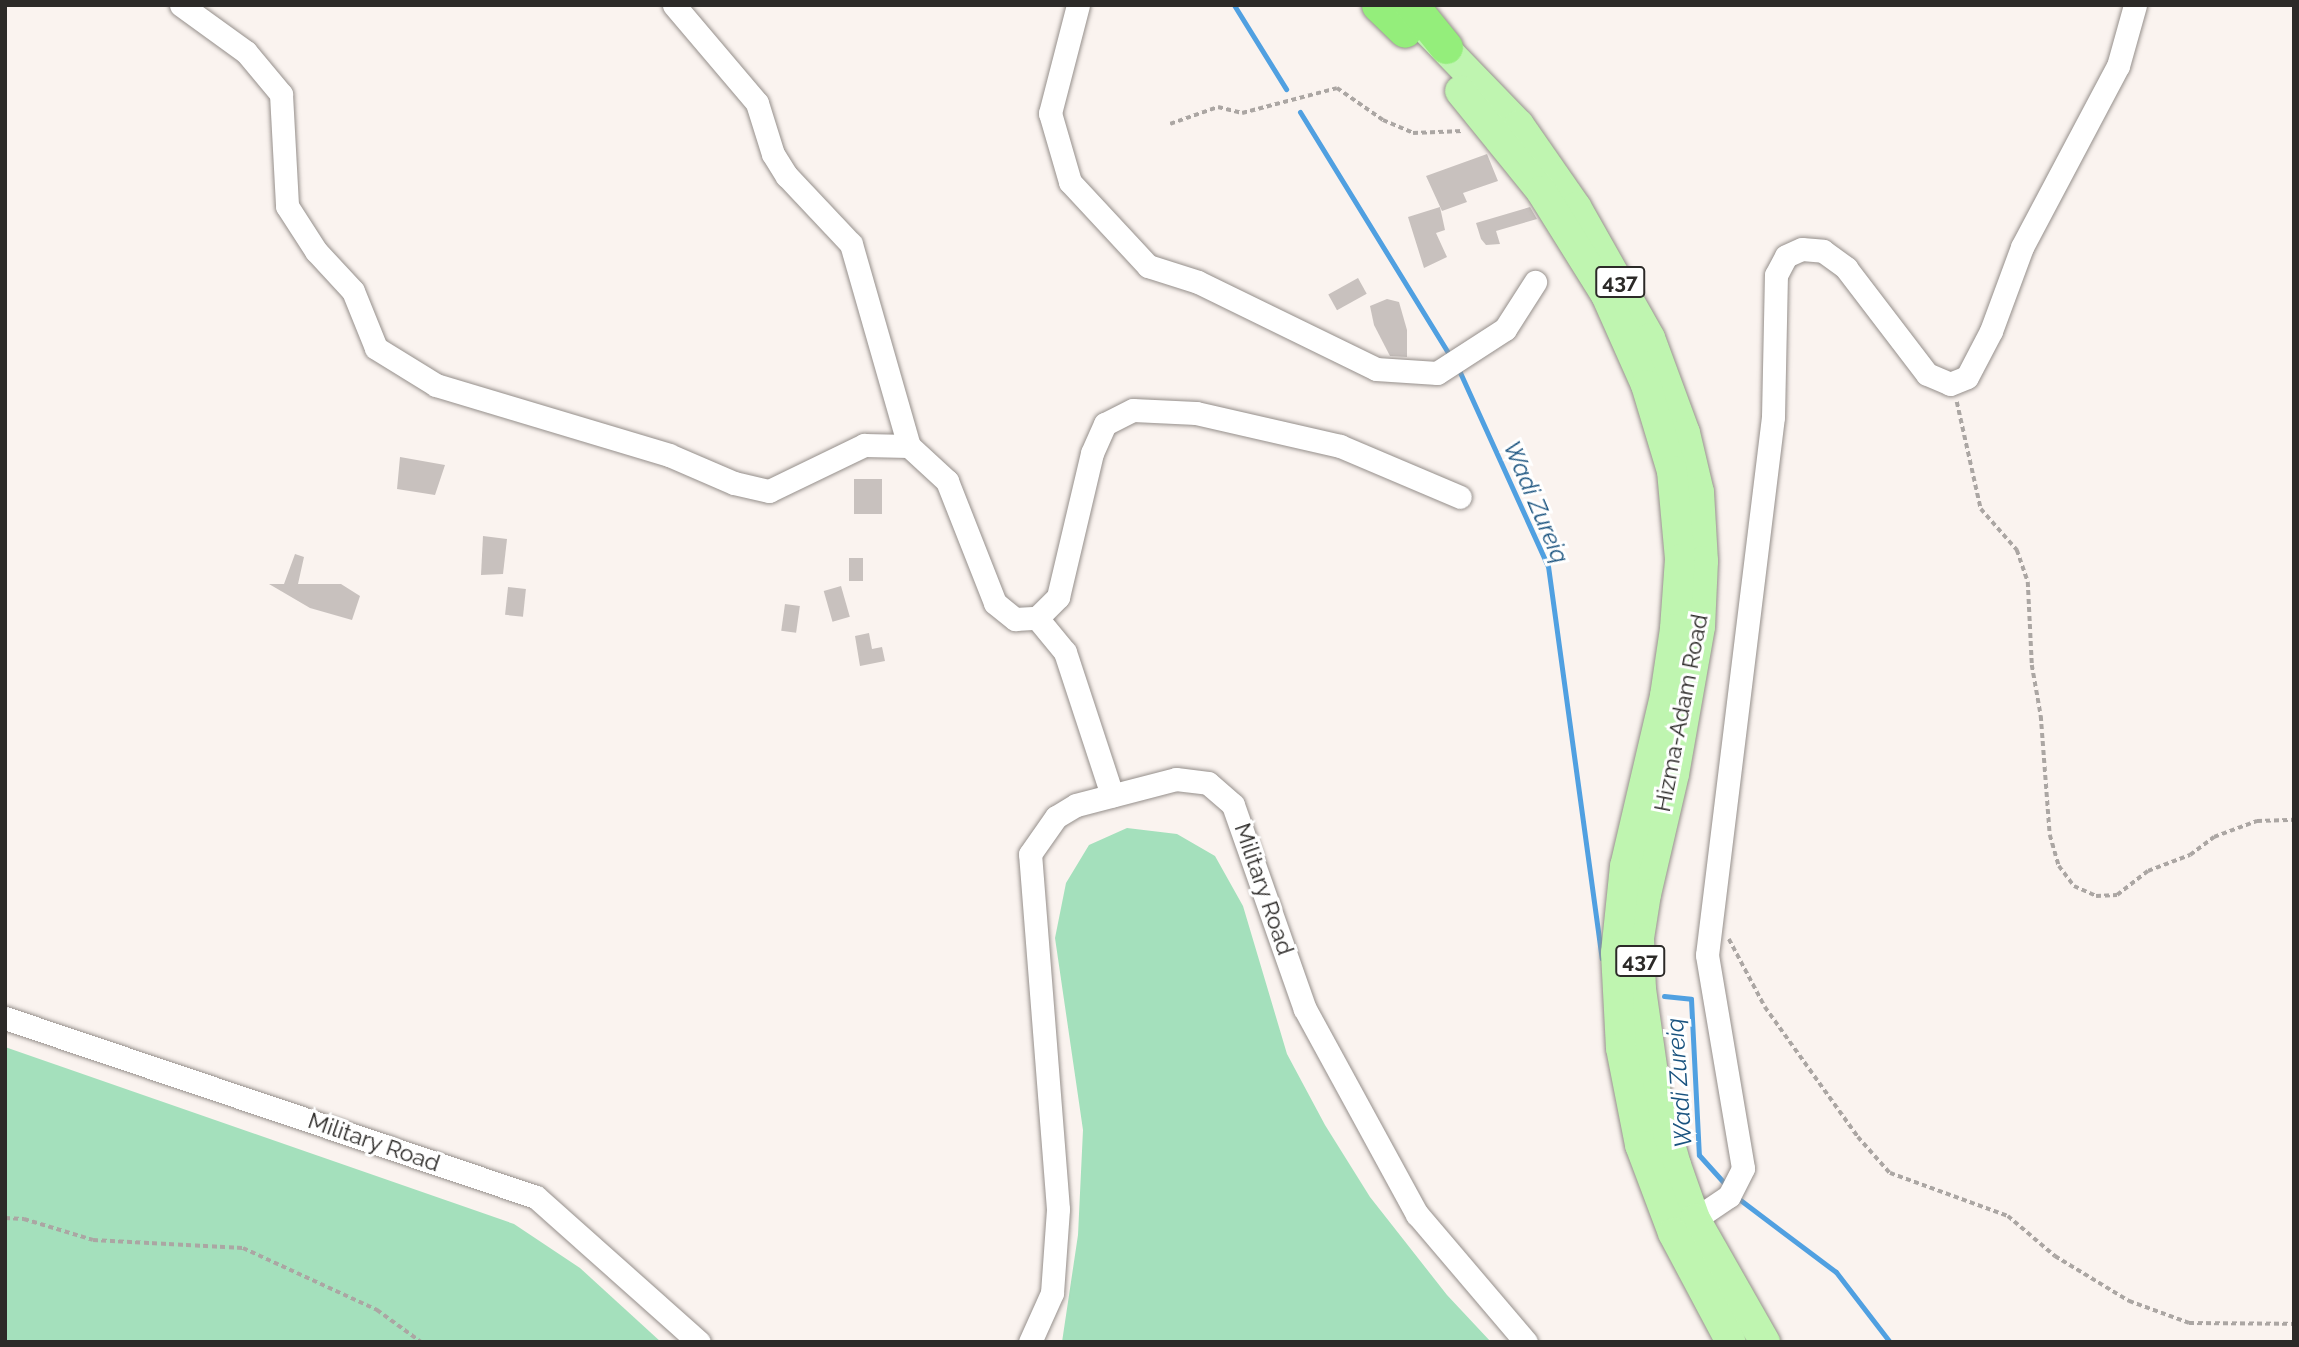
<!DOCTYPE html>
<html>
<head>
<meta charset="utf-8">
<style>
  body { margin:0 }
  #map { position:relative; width:2299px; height:1347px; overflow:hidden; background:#faf3ef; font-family:Raleway,sans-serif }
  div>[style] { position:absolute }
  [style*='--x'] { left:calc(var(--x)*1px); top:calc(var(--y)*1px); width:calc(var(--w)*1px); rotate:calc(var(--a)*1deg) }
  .green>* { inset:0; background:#a4e0bc }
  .stream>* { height:5px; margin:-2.5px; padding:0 2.5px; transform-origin:2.5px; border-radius:2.5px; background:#50a0e1 }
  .building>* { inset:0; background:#c8c1be; transform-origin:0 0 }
  .path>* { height:3.5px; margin-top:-1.75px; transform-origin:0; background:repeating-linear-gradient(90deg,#aba6a3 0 5px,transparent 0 8.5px) }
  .roads { filter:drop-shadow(0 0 2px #958f8b) drop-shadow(0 0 2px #958f8b) }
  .minor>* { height:23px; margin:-11.5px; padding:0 11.5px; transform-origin:11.5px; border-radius:11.5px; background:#fff }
  .major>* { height:30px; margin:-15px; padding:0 15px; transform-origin:15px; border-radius:15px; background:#bff5b0 }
  .highway>* { height:33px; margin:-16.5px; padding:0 16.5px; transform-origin:16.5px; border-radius:16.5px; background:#94ee7b }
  span { translate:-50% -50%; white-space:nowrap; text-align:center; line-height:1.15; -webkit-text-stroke:6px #fff; paint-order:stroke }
  .shield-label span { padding:2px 5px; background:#fff; border:2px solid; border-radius:5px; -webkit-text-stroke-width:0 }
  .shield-label { font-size:21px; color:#2c2a28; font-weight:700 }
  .street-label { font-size:23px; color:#2c2a28 }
  .water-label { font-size:24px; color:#1a537f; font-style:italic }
  .frame { position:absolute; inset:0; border:7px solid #2c2a28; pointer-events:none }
</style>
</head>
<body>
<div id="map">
  <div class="green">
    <i style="clip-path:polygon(1127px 828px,1177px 834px,1215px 856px,1243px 906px,1287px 1054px,1325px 1125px,1370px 1197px,1447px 1295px,1491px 1342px,1062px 1342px,1078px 1235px,1083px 1130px,1055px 938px,1066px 883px,1089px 845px)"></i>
    <i style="clip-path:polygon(5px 1047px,514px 1224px,580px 1268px,661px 1342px,5px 1342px)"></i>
  </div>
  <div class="stream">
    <i style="--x:1234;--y:5;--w:99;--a:58.2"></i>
    <i style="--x:1300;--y:112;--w:288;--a:58.4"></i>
    <i style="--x:1458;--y:368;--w:217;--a:65.6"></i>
    <i style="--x:1548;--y:566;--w:396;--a:82.2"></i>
    <i style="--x:1664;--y:996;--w:27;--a:6"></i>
    <i style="--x:1691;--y:999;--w:156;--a:87.1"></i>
    <i style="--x:1699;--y:1155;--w:38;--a:48"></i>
    <i style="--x:1739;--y:1199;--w:121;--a:37"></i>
    <i style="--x:1836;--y:1272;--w:88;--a:52.4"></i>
  </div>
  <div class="building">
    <i style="clip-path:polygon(1487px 154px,1498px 181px,1463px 193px,1467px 202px,1442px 211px,1426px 176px)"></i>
    <i style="clip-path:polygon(1440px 207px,1445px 230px,1436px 233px,1447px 257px,1424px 268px,1408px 217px)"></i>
    <i style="clip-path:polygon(1530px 207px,1537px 219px,1496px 231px,1500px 244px,1486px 245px,1481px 239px,1476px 223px)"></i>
    <i style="left:1358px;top:278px;width:18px;height:34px;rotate:61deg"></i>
    <i style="clip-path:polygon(1387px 299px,1399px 302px,1407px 330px,1407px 357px,1390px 356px,1374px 325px,1370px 306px)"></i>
    <i style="clip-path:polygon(400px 457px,445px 465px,435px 495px,397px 489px)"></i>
    <i style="left:854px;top:479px;width:28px;height:35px"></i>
    <i style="clip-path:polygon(483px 536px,507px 539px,503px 574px,481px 575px)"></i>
    <i style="clip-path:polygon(295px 554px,304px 557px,298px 584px,341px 584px,360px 596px,352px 620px,310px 608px,269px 584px,284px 584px)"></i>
    <i style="left:849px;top:558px;width:14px;height:23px"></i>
    <i style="left:841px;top:586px;width:32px;height:18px;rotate:74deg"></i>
    <i style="left:508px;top:587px;width:18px;height:28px;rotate:6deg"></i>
    <i style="left:785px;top:604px;width:15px;height:27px;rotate:8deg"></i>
    <i style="clip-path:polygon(869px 633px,872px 649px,882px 647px,885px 661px,860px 666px,855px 636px)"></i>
  </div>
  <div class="path">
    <i style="--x:1170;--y:124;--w:51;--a:-19.5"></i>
    <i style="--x:1218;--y:107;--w:25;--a:14"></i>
    <i style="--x:1242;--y:113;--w:98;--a:-14.7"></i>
    <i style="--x:1337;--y:88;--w:56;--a:34.8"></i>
    <i style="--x:1383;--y:120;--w:33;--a:23"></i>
    <i style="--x:1413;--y:133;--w:50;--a:-2.3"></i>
    <i style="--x:1957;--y:402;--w:110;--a:77.4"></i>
    <i style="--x:1981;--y:509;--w:55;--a:48.7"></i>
    <i style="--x:2017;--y:550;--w:34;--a:71"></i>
    <i style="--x:2028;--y:582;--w:83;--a:87.2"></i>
    <i style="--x:2032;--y:665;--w:52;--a:80"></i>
    <i style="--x:2041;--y:716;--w:119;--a:85.7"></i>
    <i style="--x:2050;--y:835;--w:32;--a:74"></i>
    <i style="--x:2059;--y:866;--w:25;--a:53"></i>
    <i style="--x:2074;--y:886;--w:24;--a:24"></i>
    <i style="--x:2096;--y:896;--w:21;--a:-3"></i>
    <i style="--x:2117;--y:895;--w:39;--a:-38"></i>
    <i style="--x:2148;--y:871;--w:45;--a:-20.9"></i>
    <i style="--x:2190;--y:855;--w:30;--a:-37"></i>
    <i style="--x:2214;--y:837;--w:46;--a:-20.4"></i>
    <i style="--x:2257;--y:821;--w:37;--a:-2"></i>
    <i style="--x:1729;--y:939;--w:77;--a:62.1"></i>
    <i style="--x:1765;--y:1007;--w:160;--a:54.4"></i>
    <i style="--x:1858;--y:1137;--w:48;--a:48.4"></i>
    <i style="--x:1890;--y:1173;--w:126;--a:20"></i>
    <i style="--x:2008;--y:1216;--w:62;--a:40.4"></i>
    <i style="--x:2055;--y:1256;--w:87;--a:31.3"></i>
    <i style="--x:2129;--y:1301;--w:64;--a:20.1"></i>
    <i style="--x:2189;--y:1323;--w:105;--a:0.5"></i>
    <i style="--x:5;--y:1218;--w:19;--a:3"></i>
    <i style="--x:24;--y:1219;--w:72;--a:16.9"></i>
    <i style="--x:93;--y:1240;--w:150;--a:3.1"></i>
    <i style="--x:243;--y:1248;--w:148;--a:24.8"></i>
    <i style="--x:377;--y:1310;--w:54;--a:36"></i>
  </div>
  <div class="roads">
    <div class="minor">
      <i style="--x:181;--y:5;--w:80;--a:35.9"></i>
      <i style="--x:246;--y:52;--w:55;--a:50.2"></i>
      <i style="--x:281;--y:94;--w:112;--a:86.9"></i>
      <i style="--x:287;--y:206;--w:54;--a:57.2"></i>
      <i style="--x:316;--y:251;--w:54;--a:47.2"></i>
      <i style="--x:353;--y:291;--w:61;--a:68"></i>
      <i style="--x:376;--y:348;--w:70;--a:31.7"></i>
      <i style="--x:436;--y:385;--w:243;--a:16.7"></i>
      <i style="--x:669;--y:455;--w:71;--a:23.3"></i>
      <i style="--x:734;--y:483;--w:36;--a:13"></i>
      <i style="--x:769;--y:491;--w:106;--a:-25.8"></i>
      <i style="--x:864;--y:445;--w:45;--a:1.3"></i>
      <i style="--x:909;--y:446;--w:52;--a:42.6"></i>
      <i style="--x:947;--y:481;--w:131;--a:68.5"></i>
      <i style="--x:995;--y:603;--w:26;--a:39"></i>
      <i style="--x:1015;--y:619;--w:22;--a:-3"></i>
      <i style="--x:1037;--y:618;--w:30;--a:-45"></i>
      <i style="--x:1058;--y:597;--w:148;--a:-76.7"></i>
      <i style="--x:1092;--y:453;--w:32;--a:-66"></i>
      <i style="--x:1105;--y:424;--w:31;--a:-27"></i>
      <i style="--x:1133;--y:410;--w:63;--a:2.7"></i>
      <i style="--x:1196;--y:413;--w:148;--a:12.9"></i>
      <i style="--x:1340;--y:446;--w:130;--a:23"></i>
      <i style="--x:674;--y:5;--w:128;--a:49.7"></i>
      <i style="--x:757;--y:103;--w:53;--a:72.6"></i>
      <i style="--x:773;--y:154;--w:26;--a:58"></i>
      <i style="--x:787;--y:176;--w:93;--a:46.7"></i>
      <i style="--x:851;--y:244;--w:210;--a:74"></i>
      <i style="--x:1078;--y:5;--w:112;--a:104.5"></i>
      <i style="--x:1050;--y:113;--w:72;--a:73.8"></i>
      <i style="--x:1070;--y:182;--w:115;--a:47.1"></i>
      <i style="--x:1148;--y:266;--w:52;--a:17.7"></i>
      <i style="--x:1198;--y:282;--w:198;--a:26"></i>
      <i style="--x:1376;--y:369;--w:61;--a:3.8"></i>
      <i style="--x:1437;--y:373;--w:81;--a:-32.9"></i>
      <i style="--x:1505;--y:329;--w:56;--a:-57.4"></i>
      <i style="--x:1037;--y:618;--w:44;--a:50.5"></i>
      <i style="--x:1065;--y:652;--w:151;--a:71.8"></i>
      <i style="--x:5;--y:1018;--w:560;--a:18.63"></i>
      <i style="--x:536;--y:1197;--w:218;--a:41.7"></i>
      <i style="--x:1695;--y:1219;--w:41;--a:-34.1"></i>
      <i style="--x:1729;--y:1196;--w:31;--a:-63"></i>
      <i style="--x:1743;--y:1168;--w:216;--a:-99.6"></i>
      <i style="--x:1707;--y:955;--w:542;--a:-83.01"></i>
      <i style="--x:1773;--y:417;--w:142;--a:-88.8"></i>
      <i style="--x:1776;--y:275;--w:21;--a:-62"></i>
      <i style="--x:1786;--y:256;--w:17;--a:-24"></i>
      <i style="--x:1802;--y:249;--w:21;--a:5"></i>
      <i style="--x:1823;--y:251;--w:29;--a:36"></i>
      <i style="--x:1846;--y:268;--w:133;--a:52.6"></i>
      <i style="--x:1927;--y:374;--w:25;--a:23"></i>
      <i style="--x:1950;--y:384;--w:18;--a:-22"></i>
      <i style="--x:1967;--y:377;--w:52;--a:-62.4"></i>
      <i style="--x:1991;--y:331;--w:90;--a:-69.7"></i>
      <i style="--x:2022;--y:247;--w:205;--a:-62.1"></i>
      <i style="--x:2118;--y:66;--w:63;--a:-74.4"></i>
      <i style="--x:1030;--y:1342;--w:54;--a:-65.8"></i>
      <i style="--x:1052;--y:1293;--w:84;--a:-85.9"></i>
      <i style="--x:1058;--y:1209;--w:356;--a:-94.5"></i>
      <i style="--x:1030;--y:854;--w:45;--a:-54.9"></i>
      <i style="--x:1056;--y:817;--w:23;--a:-31"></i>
      <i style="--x:1076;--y:805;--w:103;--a:-14.6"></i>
      <i style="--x:1176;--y:779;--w:32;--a:7"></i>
      <i style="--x:1208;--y:783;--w:33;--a:41"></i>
      <i style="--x:1233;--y:805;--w:216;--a:70.6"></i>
      <i style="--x:1305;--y:1009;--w:234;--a:61.4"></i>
      <i style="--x:1417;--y:1214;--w:168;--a:49.6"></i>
    </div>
    <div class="major">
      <i style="--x:1429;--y:32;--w:129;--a:45.9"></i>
      <i style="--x:1519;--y:125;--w:100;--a:55.2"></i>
      <i style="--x:1576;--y:207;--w:150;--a:60.5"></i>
      <i style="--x:1650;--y:338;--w:101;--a:69.8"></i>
      <i style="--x:1685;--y:433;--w:61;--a:76.7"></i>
      <i style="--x:1699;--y:492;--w:69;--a:86.7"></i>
      <i style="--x:1703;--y:561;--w:66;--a:92.6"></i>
      <i style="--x:1700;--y:627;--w:149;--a:100"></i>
      <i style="--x:1674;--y:774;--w:123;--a:103.1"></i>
      <i style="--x:1646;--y:894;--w:45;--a:99"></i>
      <i style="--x:1639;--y:938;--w:51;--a:87.8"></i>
      <i style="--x:1641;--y:989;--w:107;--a:81.9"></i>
      <i style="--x:1656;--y:1095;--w:73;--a:74.1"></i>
      <i style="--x:1676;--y:1165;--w:57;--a:70.6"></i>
      <i style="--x:1695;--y:1219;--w:142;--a:60.4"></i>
      <i style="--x:1460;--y:91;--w:129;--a:51"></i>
      <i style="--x:1541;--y:191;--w:123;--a:58"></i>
      <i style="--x:1606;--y:295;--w:98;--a:66"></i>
      <i style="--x:1646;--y:385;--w:90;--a:73.2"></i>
      <i style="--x:1672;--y:471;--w:88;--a:84.8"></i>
      <i style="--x:1680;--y:559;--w:70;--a:94.1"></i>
      <i style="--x:1675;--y:629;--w:68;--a:98.5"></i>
      <i style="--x:1665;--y:696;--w:175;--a:103.2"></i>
      <i style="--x:1625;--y:866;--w:87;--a:95.9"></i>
      <i style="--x:1616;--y:953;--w:95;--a:87"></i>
      <i style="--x:1621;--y:1048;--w:99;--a:78.9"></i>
      <i style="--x:1640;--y:1145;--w:94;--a:69.4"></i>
      <i style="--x:1673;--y:1233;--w:123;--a:62"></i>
    </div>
    <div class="highway">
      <i style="--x:1378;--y:5;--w:37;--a:44"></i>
      <i style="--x:1412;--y:5;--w:54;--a:51"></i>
    </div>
  </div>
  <div class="shield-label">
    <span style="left:1620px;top:282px">437</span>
    <span style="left:1640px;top:961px">437</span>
  </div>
  <div class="street-label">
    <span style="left:1681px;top:713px;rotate:-79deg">Hizma-Adam Road</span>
    <span style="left:1264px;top:889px;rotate:71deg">Military Road</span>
    <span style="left:374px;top:1142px;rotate:19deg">Military Road</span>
  </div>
  <div class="water-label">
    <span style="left:1536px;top:502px;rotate:67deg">Wadi Zureiq</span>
    <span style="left:1679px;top:1083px;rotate:-94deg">Wadi Zureiq</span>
  </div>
  <div class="frame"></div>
</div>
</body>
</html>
